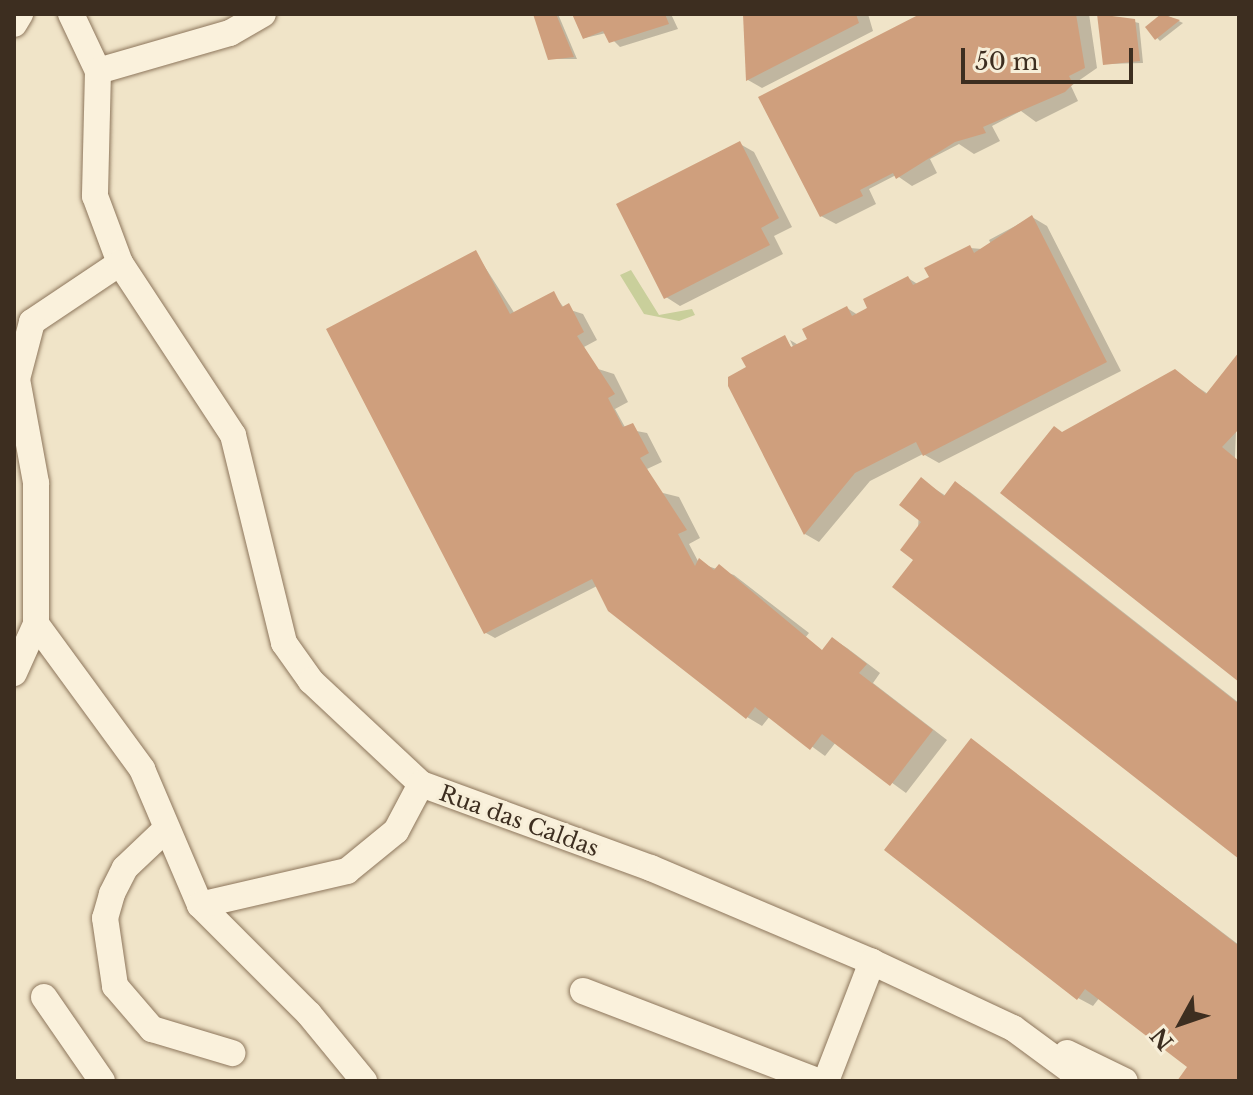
<!DOCTYPE html>
<html>
<head>
<meta charset="utf-8">
<style>
  body { margin:0 }
  #map { position:relative; width:1253px; height:1095px; overflow:hidden; background:#f0e4c8; font-family:"Libre Baskerville",serif }
  div>[style] { position:absolute }
  [style*='--x'] { left:calc(var(--x)*1px); top:calc(var(--y)*1px); width:calc(var(--w)*1px); rotate:calc(var(--a)*1deg) }
  .green>* { inset:0; background:#c9cf9b }
  .shadow>* { inset:0; background:#0003 }
  .building>* { inset:0; background:#cf9f7d }
  .roads { filter:drop-shadow(0 0 2px #8d765c) drop-shadow(0 0 2px #8d765c) }
  .minor>* { height:26px; margin:-13px; padding:0 13px; transform-origin:13px; border-radius:13px; background:#faf1dc }
  span { translate:-50% -50%; white-space:nowrap; text-align:center; line-height:1.15; -webkit-text-stroke:6px #f7eed8; paint-order:stroke }
  .street-label { font-size:22px; color:#3d2e20 }
  .frame { position:absolute; inset:0; border:16px solid #3d2e20; pointer-events:none }
  .north { position:absolute; left:1141px; top:983px; width:80px; height:80px; -webkit-text-stroke:6px #f7eed8; paint-order:stroke; rotate:230deg; font-size:22px; font-weight:700; line-height:32px; text-align:center; color:#3d2e20 }
  .north::after { content:''; display:block; margin:auto; width:28px; height:36px; background:#3d2e20; clip-path:polygon(50% 0,100% 100%,50% 72%,0 100%) }
  .scale { position:absolute; left:961px; top:48px; width:172px; height:36px; box-sizing:border-box; border:4px solid #3d2e20; border-top:0; padding-left:10px; font-size:24px; line-height:28px; white-space:nowrap; color:#3d2e20; -webkit-text-stroke:6px #f7eed8; paint-order:stroke }
</style>
</head>
<body>
<div id="map">
  <div class="green">
    <i style="clip-path:polygon(631px 270px,659px 315px,692px 309px,695px 315px,679px 321px,644px 314px,620px 275px)"></i>
  </div>
  <div class="shadow">
    <i style="clip-path:polygon(535px 14px,558px 14px,577px 59px,549px 59px)"></i>
    <i style="clip-path:polygon(577px 14px,671px 14px,678px 29px,620px 47px,606px 33px,585px 38px)"></i>
    <i style="clip-path:polygon(868px 14px,873px 31px,762px 88px,748px 80px,745px 16px,738px 14px)"></i>
    <i style="clip-path:polygon(925px 14px,1089px 14px,1097px 68px,1071px 86px,1078px 101px,1036px 122px,1021px 111px,992px 126px,1000px 141px,974px 154px,959px 144px,930px 159px,937px 173px,912px 186px,896px 175px,869px 189px,876px 204px,836px 224px,821px 216px)"></i>
    <i style="clip-path:polygon(1099px 14px,1139px 23px,1143px 63px,1104px 64px)"></i>
    <i style="clip-path:polygon(1164px 14px,1183px 23px,1160px 41px,1147px 27px)"></i>
    <i style="clip-path:polygon(740px 144px,754px 152px,792px 227px,774px 236px,783px 254px,680px 306px,666px 297px)"></i>
    <i style="clip-path:polygon(1032px 217px,1047px 226px,1121px 371px,939px 463px,923px 454px,870px 481px,819px 542px,805px 534px,730px 387px,785px 338px,799px 359px,790px 340px,800px 346px,847px 308px,858px 315px,908px 278px,919px 285px,970px 248px,994px 250px,989px 240px)"></i>
    <i style="clip-path:polygon(476px 253px,515px 314px,554px 294px,564px 308px,583px 314px,597px 340px,584px 347px,595px 368px,614px 374px,628px 402px,615px 409px,626px 429px,647px 433px,662px 462px,647px 469px,659px 492px,679px 497px,700px 538px,689px 544px,699px 563px,734px 575px,809px 633px,805px 638px,823px 652px,833px 639px,847px 648px,880px 673px,873px 683px,947px 740px,906px 793px,836px 742px,825px 756px,770px 716px,762px 726px,747px 717px,609px 610px,597px 586px,495px 638px,486px 633px)"></i>
    <i style="clip-path:polygon(1239px 355px,1235px 456px,1239px 680px,1063px 433px,1175px 372px,1208px 394px)"></i>
    <i style="clip-path:polygon(921px 480px,946px 496px,956px 483px,970px 492px,1239px 703px,1239px 857px,916px 560px)"></i>
    <i style="clip-path:polygon(971px 741px,1239px 945px,1239px 1081px,1180px 1081px,1190px 1067px,1100px 997px,1093px 1006px,1078px 998px)"></i>
  </div>
  <div class="building">
    <i style="clip-path:polygon(533px 14px,556px 14px,574px 57px,548px 60px)"></i>
    <i style="clip-path:polygon(572px 14px,665px 14px,669px 24px,609px 43px,603px 31px,583px 39px)"></i>
    <i style="clip-path:polygon(743px 14px,856px 14px,859px 23px,746px 81px)"></i>
    <i style="clip-path:polygon(920px 14px,1076px 14px,1085px 68px,1069px 76px,1073px 84px,1065px 92px,983px 127px,986px 133px,955px 142px,896px 179px,893px 173px,860px 190px,863px 196px,820px 217px,758px 97px)"></i>
    <i style="clip-path:polygon(1097px 14px,1135px 19px,1140px 61px,1103px 65px)"></i>
    <i style="clip-path:polygon(1161px 14px,1180px 20px,1155px 40px,1145px 27px)"></i>
    <i style="clip-path:polygon(740px 141px,779px 218px,761px 228px,770px 245px,664px 299px,616px 204px)"></i>
    <i style="clip-path:polygon(1032px 215px,1107px 362px,923px 456px,916px 442px,855px 473px,804px 535px,728px 386px,728px 377px,746px 367px,741px 358px,785px 335px,791px 347px,807px 339px,802px 329px,847px 306px,852px 316px,867px 308px,863px 299px,908px 276px,913px 285px,929px 277px,924px 268px,970px 245px,974px 253px)"></i>
    <i style="clip-path:polygon(476px 250px,510px 314px,554px 291px,562px 307px,569px 303px,584px 332px,577px 336px,615px 394px,608px 398px,623px 427px,633px 423px,649px 453px,640px 458px,687px 530px,678px 534px,695px 566px,699px 558px,714px 570px,719px 564px,822px 650px,832px 637px,867px 664px,859px 673px,933px 730px,890px 786px,822px 734px,810px 750px,755px 707px,746px 719px,608px 611px,592px 579px,484px 634px,326px 329px)"></i>
    <i style="clip-path:polygon(1239px 352px,1239px 429px,1222px 447px,1239px 461px,1239px 682px,1000px 493px,1054px 426px,1062px 432px,1175px 369px,1206px 394px)"></i>
    <i style="clip-path:polygon(921px 477px,944px 496px,955px 481px,1239px 704px,1239px 859px,892px 587px,913px 560px,900px 550px,921px 522px,899px 505px)"></i>
    <i style="clip-path:polygon(971px 738px,1239px 946px,1239px 1081px,1177px 1081px,1187px 1067px,1085px 989px,1077px 1000px,884px 850px)"></i>
  </div>
  <div class="roads">
    <div class="minor">
      <i style="--x:71;--y:14;--w:63;--a:64.7"></i>
      <i style="--x:14;--y:24;--w:12;--a:-59"></i>
      <i style="--x:98;--y:71;--w:125;--a:91.4"></i>
      <i style="--x:95;--y:196;--w:72;--a:69.5"></i>
      <i style="--x:120;--y:263;--w:206;--a:56.7"></i>
      <i style="--x:233;--y:435;--w:214;--a:76.2"></i>
      <i style="--x:284;--y:643;--w:47;--a:54.6"></i>
      <i style="--x:311;--y:681;--w:151;--a:43.1"></i>
      <i style="--x:421;--y:784;--w:245;--a:20.1"></i>
      <i style="--x:651;--y:868;--w:240;--a:23"></i>
      <i style="--x:872;--y:962;--w:156;--a:25.1"></i>
      <i style="--x:1013;--y:1028;--w:89;--a:36.4"></i>
      <i style="--x:98;--y:71;--w:137;--a:-16.1"></i>
      <i style="--x:230;--y:33;--w:38;--a:-30"></i>
      <i style="--x:120;--y:263;--w:106;--a:146.2"></i>
      <i style="--x:32;--y:322;--w:59;--a:104.7"></i>
      <i style="--x:17;--y:379;--w:106;--a:79.6"></i>
      <i style="--x:36;--y:483;--w:141;--a:90"></i>
      <i style="--x:36;--y:624;--w:180;--a:53.8"></i>
      <i style="--x:142;--y:769;--w:148;--a:66.9"></i>
      <i style="--x:200;--y:905;--w:154;--a:45"></i>
      <i style="--x:309;--y:1014;--w:87;--a:50.6"></i>
      <i style="--x:14;--y:673;--w:54;--a:-65.8"></i>
      <i style="--x:164;--y:831;--w:54;--a:136.5"></i>
      <i style="--x:125;--y:868;--w:29;--a:117"></i>
      <i style="--x:112;--y:894;--w:25;--a:106"></i>
      <i style="--x:105;--y:918;--w:69;--a:81.6"></i>
      <i style="--x:115;--y:986;--w:57;--a:49.3"></i>
      <i style="--x:152;--y:1029;--w:84;--a:16.7"></i>
      <i style="--x:200;--y:905;--w:151;--a:-13"></i>
      <i style="--x:347;--y:871;--w:63;--a:-39.2"></i>
      <i style="--x:396;--y:831;--w:53;--a:-62"></i>
      <i style="--x:583;--y:991;--w:252;--a:21"></i>
      <i style="--x:44;--y:997;--w:102;--a:55.4"></i>
      <i style="--x:1067;--y:1053;--w:64;--a:25.8"></i>
      <i style="--x:826;--y:1081;--w:128;--a:-68.9"></i>
    </div>
  </div>
  <div class="street-label">
    <span style="left:519px;top:821px;rotate:20deg">Rua das Caldas</span>
  </div>
  <div class="frame"></div>
  <div class="north">N</div>
  <div class="scale">50 m</div>
</div>
</body>
</html>
